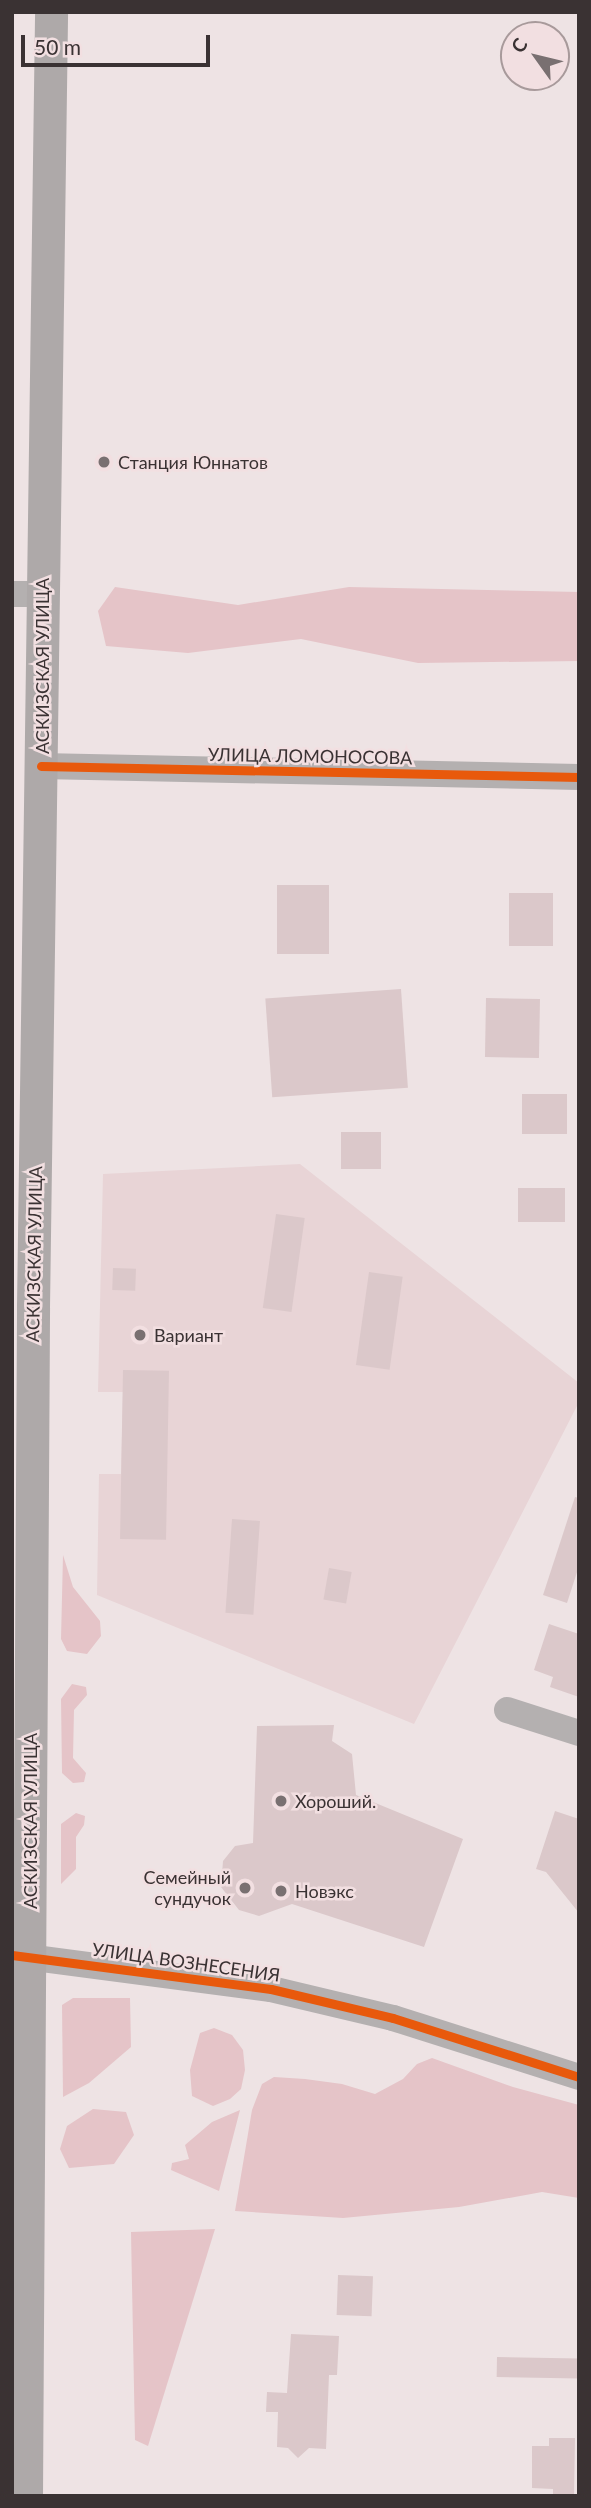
<!DOCTYPE html>
<html>
<head>
<meta charset="utf-8">
<style>
  body { margin:0 }
  #map { position:relative; width:591px; height:2508px; overflow:hidden; background:#eee3e4; font-family:Lato,sans-serif }
  div>[style] { position:absolute }
  [style*='--x'] { left:calc(var(--x)*1px); top:calc(var(--y)*1px); width:calc(var(--w)*1px); rotate:calc(var(--a)*1deg) }
  .built>* { inset:0; background:#e8d4d6 }
  .green>* { inset:0; background:#e5c4c8 }
  .building>* { inset:0; background:#dbc8ca; transform-origin:0 0 }
  .minor>* { height:26px; margin:-13px; padding:0 13px; transform-origin:13px; border-radius:13px; background:#b4b0b0 }
  .major>* { height:33px; margin:-16.5px; padding:0 16.5px; transform-origin:16.5px; border-radius:16.5px; background:#aea9a9 }
  .cycleway>* { height:9px; margin:-4.5px; padding:0 4.5px; transform-origin:4.5px; border-radius:4.5px; background:#e8590c }
  .dots>* { width:19px; height:19px; translate:-50% -50%; box-sizing:border-box; border:4px solid #f2dfe1; border-radius:50% }
  span { translate:-50% -50%; white-space:nowrap; text-align:center; line-height:1.15; -webkit-text-stroke:5px #f2dfe1; paint-order:stroke }
  .poi-label { font-size:18px; color:#3a3233 }
  .left { translate:0 -50%; text-align:left }
  .right { translate:-100% -50%; text-align:right }
  .street-label { font-size:18px; color:#3a3233 }
  .frame { position:absolute; inset:0; border:14px solid #3a3233; pointer-events:none }
  .north { position:absolute; left:500px; top:21px; width:70px; height:70px; box-sizing:border-box; background:#f2dfe1; border:2px solid #a89a9b; border-radius:50%; rotate:304deg; font-size:19px; font-weight:700; line-height:28px; text-align:center; color:#3a3233 }
  .north::after { content:''; display:block; margin:auto; width:24px; height:32px; background:#797071; clip-path:polygon(50% 0,100% 100%,50% 72%,0 100%) }
  .scale { position:absolute; left:21px; top:35px; width:189px; height:32px; box-sizing:border-box; border:4px solid #3a3233; border-top:0; padding-left:9px; font-size:21px; line-height:24px; white-space:nowrap; color:#3a3233; -webkit-text-stroke:5px #f2dfe1; paint-order:stroke }
</style>
</head>
<body>
<div id="map">
  <div class="built">
    <i style="clip-path:polygon(300px 1164px,579px 1383px,579px 1402px,414px 1724px,97px 1595px,99px 1474px,121px 1474px,123px 1392px,98px 1392px,103px 1174px)"></i>
  </div>
  <div class="green">
    <i style="clip-path:polygon(115px 587px,238px 605px,349px 587px,579px 592px,579px 661px,418px 663px,301px 639px,188px 653px,106px 646px,98px 611px)"></i>
    <i style="clip-path:polygon(63px 1555px,73px 1587px,100px 1621px,101px 1636px,87px 1654px,67px 1651px,61px 1639px)"></i>
    <i style="clip-path:polygon(72px 1684px,86px 1687px,87px 1695px,74px 1710px,73px 1758px,86px 1773px,84px 1782px,73px 1783px,62px 1773px,61px 1699px)"></i>
    <i style="clip-path:polygon(76px 1813px,85px 1816px,84px 1825px,76px 1837px,76px 1869px,61px 1884px,61px 1824px)"></i>
    <i style="clip-path:polygon(73px 1998px,130px 1998px,131px 2047px,89px 2083px,63px 2097px,62px 2005px)"></i>
    <i style="clip-path:polygon(214px 2028px,232px 2035px,243px 2050px,245px 2070px,241px 2089px,230px 2099px,213px 2106px,192px 2096px,190px 2070px,200px 2033px)"></i>
    <i style="clip-path:polygon(432px 2058px,513px 2087px,579px 2105px,579px 2198px,542px 2192px,459px 2207px,343px 2218px,235px 2211px,252px 2110px,262px 2084px,274px 2077px,305px 2079px,342px 2084px,375px 2094px,403px 2079px,417px 2064px)"></i>
    <i style="clip-path:polygon(93px 2109px,126px 2112px,134px 2135px,114px 2164px,69px 2168px,60px 2149px,67px 2126px)"></i>
    <i style="clip-path:polygon(240px 2110px,219px 2191px,171px 2170px,172px 2163px,189px 2159px,185px 2145px,212px 2122px)"></i>
    <i style="clip-path:polygon(215px 2229px,148px 2446px,135px 2440px,131px 2232px)"></i>
  </div>
  <div class="building">
    <i style="left:277px;top:885px;width:52px;height:69px"></i>
    <i style="left:509px;top:893px;width:44px;height:53px"></i>
    <i style="left:401px;top:989px;width:99px;height:136px;rotate:86deg"></i>
    <i style="left:486px;top:998px;width:54px;height:59px;rotate:1deg"></i>
    <i style="left:522px;top:1094px;width:45px;height:40px"></i>
    <i style="left:341px;top:1132px;width:40px;height:37px"></i>
    <i style="left:518px;top:1188px;width:47px;height:34px"></i>
    <i style="left:276px;top:1214px;width:29px;height:95px;rotate:8deg"></i>
    <i style="left:113px;top:1268px;width:23px;height:22px;rotate:2deg"></i>
    <i style="left:369px;top:1272px;width:34px;height:94px;rotate:8deg"></i>
    <i style="left:123px;top:1370px;width:46px;height:169px;rotate:1deg"></i>
    <i style="clip-path:polygon(575px 1497px,579px 1498px,579px 1566px,567px 1603px,543px 1595px)"></i>
    <i style="left:232px;top:1519px;width:28px;height:94px;rotate:4deg"></i>
    <i style="left:329px;top:1568px;width:23px;height:32px;rotate:10deg"></i>
    <i style="clip-path:polygon(549px 1624px,579px 1634px,579px 1697px,550px 1687px,553px 1677px,534px 1670px)"></i>
    <i style="clip-path:polygon(334px 1725px,332px 1741px,352px 1754px,356px 1795px,463px 1839px,424px 1947px,292px 1904px,259px 1916px,239px 1910px,221px 1887px,223px 1861px,235px 1846px,253px 1843px,257px 1726px)"></i>
    <i style="clip-path:polygon(555px 1811px,579px 1819px,579px 1913px,546px 1872px,536px 1869px)"></i>
    <i style="left:338px;top:2275px;width:35px;height:40px;rotate:2deg"></i>
    <i style="clip-path:polygon(291px 2334px,339px 2336px,337px 2375px,329px 2375px,326px 2449px,309px 2448px,298px 2458px,288px 2448px,277px 2447px,278px 2412px,266px 2412px,267px 2392px,287px 2393px)"></i>
    <i style="left:497px;top:2357px;width:82px;height:20px;rotate:1deg"></i>
    <i style="clip-path:polygon(549px 2438px,575px 2438px,574px 2496px,553px 2496px,553px 2489px,532px 2488px,532px 2446px,549px 2446px)"></i>
  </div>
  <div class="minor">
    <i style="--x:12;--y:594;--w:30;--a:0"></i>
    <i style="--x:41;--y:766;--w:538;--a:1.17"></i>
    <i style="--x:507;--y:1710;--w:76;--a:17.7"></i>
    <i style="--x:12;--y:1955;--w:261;--a:7.5"></i>
    <i style="--x:271;--y:1989;--w:125;--a:13.4"></i>
    <i style="--x:393;--y:2018;--w:195;--a:17.6"></i>
  </div>
  <div class="major">
    <i style="--x:26;--y:2496;--w:1189;--a:-89.66"></i>
    <i style="--x:33;--y:1307;--w:1295;--a:-89.2"></i>
  </div>
  <div class="cycleway">
    <i style="--x:41;--y:766;--w:538;--a:1.17"></i>
    <i style="--x:12;--y:1955;--w:261;--a:7.5"></i>
    <i style="--x:271;--y:1989;--w:125;--a:13.4"></i>
    <i style="--x:393;--y:2018;--w:195;--a:17.6"></i>
  </div>
  <div class="dots">
    <i style="left:104px;top:462px;background:#797071"></i>
    <i style="left:140px;top:1335px;background:#797071"></i>
    <i style="left:281px;top:1801px;background:#797071"></i>
    <i style="left:245px;top:1888px;background:#797071"></i>
    <i style="left:281px;top:1891px;background:#797071"></i>
  </div>
  <div class="poi-label">
    <span class="left" style="left:118px;top:462px">Станция Юннатов</span>
    <span class="left" style="left:154px;top:1335px">Вариант</span>
    <span class="left" style="left:295px;top:1801px">Хороший.</span>
    <span class="right" style="left:231px;top:1888px">Семейный<br>сундучок</span>
    <span class="left" style="left:295px;top:1891px">Новэкс</span>
  </div>
  <div class="street-label">
    <span style="left:42px;top:666px;rotate:-90deg">АСКИЗСКАЯ УЛИЦА</span>
    <span style="left:310px;top:756px;rotate:1deg">УЛИЦА ЛОМОНОСОВА</span>
    <span style="left:34px;top:1254px;rotate:-89deg">АСКИЗСКАЯ УЛИЦА</span>
    <span style="left:30px;top:1821px;rotate:-90deg">АСКИЗСКАЯ УЛИЦА</span>
    <span style="left:186px;top:1962px;rotate:8deg">УЛИЦА ВОЗНЕСЕНИЯ</span>
  </div>
  <div class="frame"></div>
  <div class="north">С</div>
  <div class="scale">50 m</div>
</div>
</body>
</html>
